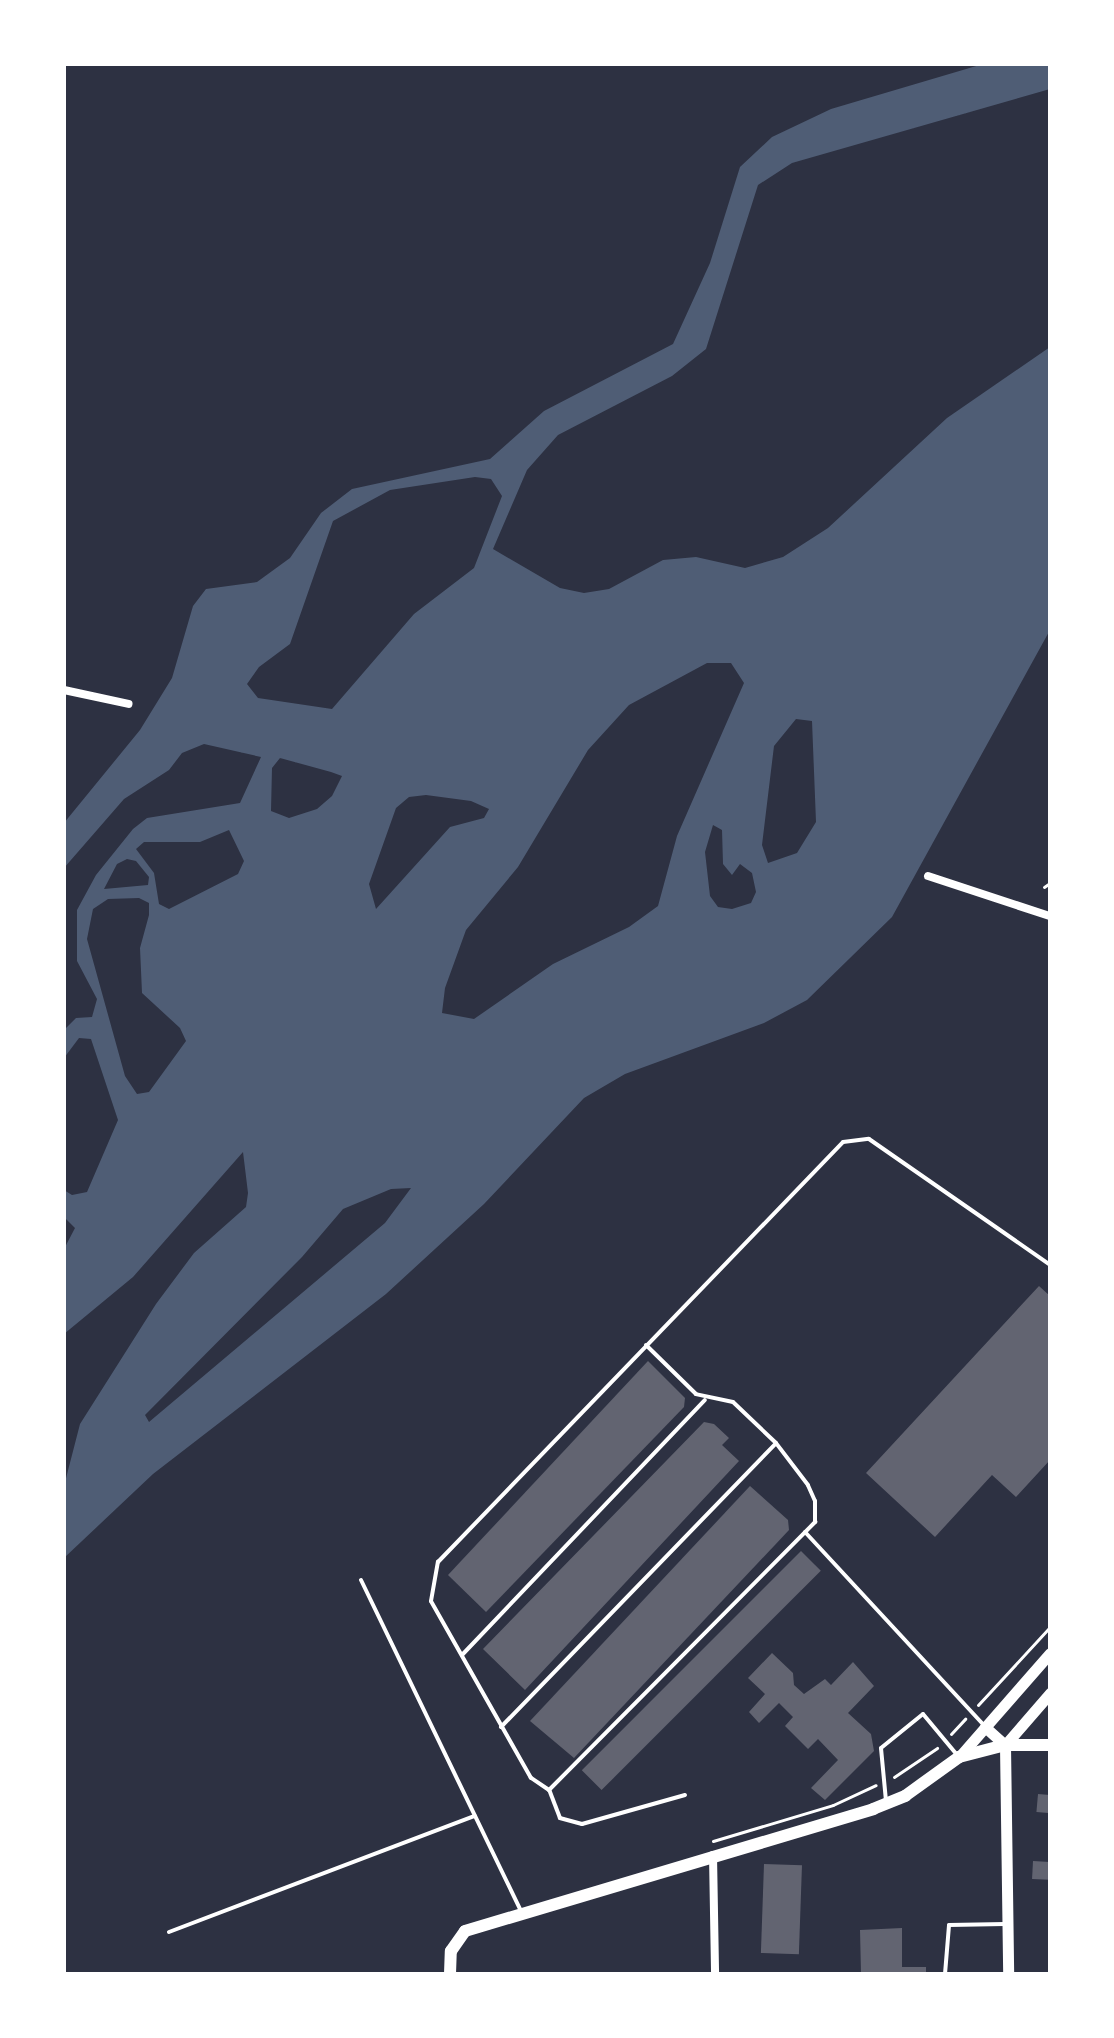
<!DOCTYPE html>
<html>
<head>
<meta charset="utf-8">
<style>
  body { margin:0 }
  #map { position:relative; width:1114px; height:2038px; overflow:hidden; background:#2d3142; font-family:"Alegreya Sans",sans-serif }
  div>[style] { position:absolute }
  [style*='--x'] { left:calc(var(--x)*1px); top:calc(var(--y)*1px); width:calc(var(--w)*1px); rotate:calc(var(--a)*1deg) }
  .water>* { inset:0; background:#4f5d75 }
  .building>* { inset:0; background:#626471; transform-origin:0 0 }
  .path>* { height:3px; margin:-1.5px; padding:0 1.5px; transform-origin:1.5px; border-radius:1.5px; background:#fff }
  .service>* { height:4px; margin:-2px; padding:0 2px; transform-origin:2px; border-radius:2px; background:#fff }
  .minor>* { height:8px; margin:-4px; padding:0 4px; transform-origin:4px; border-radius:4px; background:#fff }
  .secondary>* { height:11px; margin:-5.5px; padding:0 5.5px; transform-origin:5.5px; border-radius:5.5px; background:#fff }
  .primary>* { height:12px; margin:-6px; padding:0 6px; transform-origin:6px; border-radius:6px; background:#fff }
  span { translate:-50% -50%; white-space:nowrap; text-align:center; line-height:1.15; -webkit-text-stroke:6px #fff; paint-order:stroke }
  .frame { position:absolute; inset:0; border:66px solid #fff; pointer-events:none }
</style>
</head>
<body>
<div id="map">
  <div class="water">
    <i style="clip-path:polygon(evenodd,983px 64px,1050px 64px,1050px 89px,792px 163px,758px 185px,706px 349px,672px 376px,558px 435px,527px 470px,493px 549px,560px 588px,584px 593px,609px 589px,663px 560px,696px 557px,745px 568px,783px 557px,828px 528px,947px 418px,1050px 347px,1050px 630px,892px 917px,807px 1000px,764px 1023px,625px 1074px,584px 1098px,484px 1204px,386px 1294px,153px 1474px,64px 1558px,64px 1486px,80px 1424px,156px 1304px,194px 1253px,246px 1207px,248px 1193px,243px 1152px,133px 1277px,64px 1334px,64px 1249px,75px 1228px,64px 1217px,64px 1190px,72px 1195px,87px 1192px,118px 1120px,91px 1039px,79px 1038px,64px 1058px,64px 1030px,76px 1018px,92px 1017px,97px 999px,77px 961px,77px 910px,96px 875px,133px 829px,147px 818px,240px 803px,261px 757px,204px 744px,182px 753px,169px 770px,124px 799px,64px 868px,64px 823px,140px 730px,172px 678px,193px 606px,206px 589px,257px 582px,290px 558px,321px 513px,352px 489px,490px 459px,544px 411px,673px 344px,710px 263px,740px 167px,772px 137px,831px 109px,983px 64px,475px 477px,491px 479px,502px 496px,474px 568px,414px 614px,332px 709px,258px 698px,247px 684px,259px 667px,290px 644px,333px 521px,390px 490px,475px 477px,983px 64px,707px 663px,731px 663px,744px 683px,677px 836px,658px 906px,629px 927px,553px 964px,474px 1019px,442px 1013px,445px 988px,466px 930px,518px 867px,588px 750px,629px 705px,707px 663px,983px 64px,796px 719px,812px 721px,816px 822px,797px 853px,768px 863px,762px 845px,774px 746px,796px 719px,983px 64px,280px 758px,331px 772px,342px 776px,332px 796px,317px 809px,289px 818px,271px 811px,272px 768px,280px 758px,983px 64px,426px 795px,471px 801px,489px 809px,484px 818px,450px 827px,376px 909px,369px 884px,396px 808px,409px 797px,426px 795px,983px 64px,713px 825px,722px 830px,723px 864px,732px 875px,740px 864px,752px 873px,756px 892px,751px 903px,732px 909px,718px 907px,710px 896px,705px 852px,713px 825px,983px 64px,229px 830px,244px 861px,238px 874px,169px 909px,159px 904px,154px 873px,136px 849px,144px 842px,200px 842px,229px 830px,983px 64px,127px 859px,136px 861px,149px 877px,148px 885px,104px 889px,117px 864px,127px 859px,983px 64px,139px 898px,149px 903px,149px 915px,140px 948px,142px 993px,180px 1028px,186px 1041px,149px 1092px,137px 1094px,125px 1076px,87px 939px,93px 909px,108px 899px,139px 898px,983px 64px,411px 1188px,385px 1223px,149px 1422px,145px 1415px,302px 1257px,343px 1209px,391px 1189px,411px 1188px)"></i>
  </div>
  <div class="building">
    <i style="clip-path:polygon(1039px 1286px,1050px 1296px,1050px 1460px,1016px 1497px,992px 1475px,935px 1537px,866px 1473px)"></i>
    <i style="clip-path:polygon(648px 1361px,685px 1398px,684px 1407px,486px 1612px,448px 1575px)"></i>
    <i style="clip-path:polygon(704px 1422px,714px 1424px,729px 1438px,722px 1445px,739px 1461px,525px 1690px,483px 1649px)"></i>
    <i style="clip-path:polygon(750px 1486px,788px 1520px,789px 1530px,574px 1758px,530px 1721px)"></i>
    <i style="left:801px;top:1551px;width:28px;height:310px;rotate:45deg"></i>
    <i style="clip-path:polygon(772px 1653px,793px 1673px,794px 1685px,804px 1694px,825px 1679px,831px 1685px,853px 1662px,874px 1686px,848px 1713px,871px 1734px,874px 1751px,825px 1800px,811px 1788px,838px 1760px,818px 1739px,808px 1749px,785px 1726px,793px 1717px,779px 1703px,759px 1723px,749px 1712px,765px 1694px,748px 1678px)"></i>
    <i style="left:1038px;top:1794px;width:12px;height:18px;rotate:5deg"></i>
    <i style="left:1033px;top:1861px;width:17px;height:18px;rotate:3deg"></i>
    <i style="left:764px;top:1864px;width:38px;height:89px;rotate:2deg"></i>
    <i style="clip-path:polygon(902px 1928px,902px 1967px,926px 1967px,926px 1974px,861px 1974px,860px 1930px)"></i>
  </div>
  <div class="path">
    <i style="--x:1044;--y:887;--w:7;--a:-34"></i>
    <i style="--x:978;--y:1705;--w:106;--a:-47.3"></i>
    <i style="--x:951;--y:1734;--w:21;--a:-47"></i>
    <i style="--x:894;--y:1777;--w:52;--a:-34"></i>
    <i style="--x:713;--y:1841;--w:125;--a:-16.7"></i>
    <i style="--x:833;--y:1805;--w:47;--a:-24.9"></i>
  </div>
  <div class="service">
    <i style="--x:805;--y:1532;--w:262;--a:47.2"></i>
    <i style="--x:361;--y:1580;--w:368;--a:64.2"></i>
    <i style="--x:462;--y:1655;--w:352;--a:-46.4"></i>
    <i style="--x:501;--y:1727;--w:395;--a:-45.9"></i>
    <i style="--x:549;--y:1790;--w:378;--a:-45.2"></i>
    <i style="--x:815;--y:1522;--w:21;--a:-90"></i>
    <i style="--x:815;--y:1501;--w:17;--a:-114"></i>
    <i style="--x:808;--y:1485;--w:53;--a:-127.3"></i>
    <i style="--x:776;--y:1443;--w:59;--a:-136.4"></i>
    <i style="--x:733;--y:1402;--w:38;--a:-168"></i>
    <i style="--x:696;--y:1394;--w:70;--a:-135.6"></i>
    <i style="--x:685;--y:1795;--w:107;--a:164.3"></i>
    <i style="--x:582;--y:1824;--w:23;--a:-165"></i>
    <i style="--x:560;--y:1818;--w:30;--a:-111"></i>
    <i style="--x:549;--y:1790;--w:22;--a:-146"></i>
    <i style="--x:531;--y:1778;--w:203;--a:-119.5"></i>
    <i style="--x:431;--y:1601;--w:40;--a:-80"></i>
    <i style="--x:438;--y:1562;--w:583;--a:-46.04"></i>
    <i style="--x:843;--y:1142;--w:26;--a:-7"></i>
    <i style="--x:869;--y:1139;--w:221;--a:34.8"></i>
    <i style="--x:886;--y:1801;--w:53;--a:-95.4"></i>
    <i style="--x:881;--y:1748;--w:54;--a:-39"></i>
    <i style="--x:923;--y:1714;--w:55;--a:50.2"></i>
    <i style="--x:169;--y:1932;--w:327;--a:-20.8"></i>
    <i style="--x:945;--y:1974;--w:49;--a:-85.3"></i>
    <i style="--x:949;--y:1925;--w:56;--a:-1"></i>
  </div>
  <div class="minor">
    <i style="--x:64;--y:690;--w:66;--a:12.2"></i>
    <i style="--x:928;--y:876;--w:128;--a:18.2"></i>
    <i style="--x:713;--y:1855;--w:119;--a:89"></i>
  </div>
  <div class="secondary">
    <i style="--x:985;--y:1727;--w:27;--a:42"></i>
    <i style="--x:1005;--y:1745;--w:229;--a:89.2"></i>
    <i style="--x:1005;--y:1745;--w:69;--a:-49.1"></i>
    <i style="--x:959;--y:1757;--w:138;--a:-48.8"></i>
  </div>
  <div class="primary">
    <i style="--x:450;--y:1974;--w:23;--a:-88"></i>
    <i style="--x:451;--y:1951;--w:24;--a:-55"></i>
    <i style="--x:465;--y:1931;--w:426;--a:-16.6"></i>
    <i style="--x:873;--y:1809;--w:35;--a:-22"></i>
    <i style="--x:905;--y:1796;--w:67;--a:-35.8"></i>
    <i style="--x:959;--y:1757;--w:48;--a:-14.6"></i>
    <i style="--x:1005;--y:1745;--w:45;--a:0"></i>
  </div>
  <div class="frame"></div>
</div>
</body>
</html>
